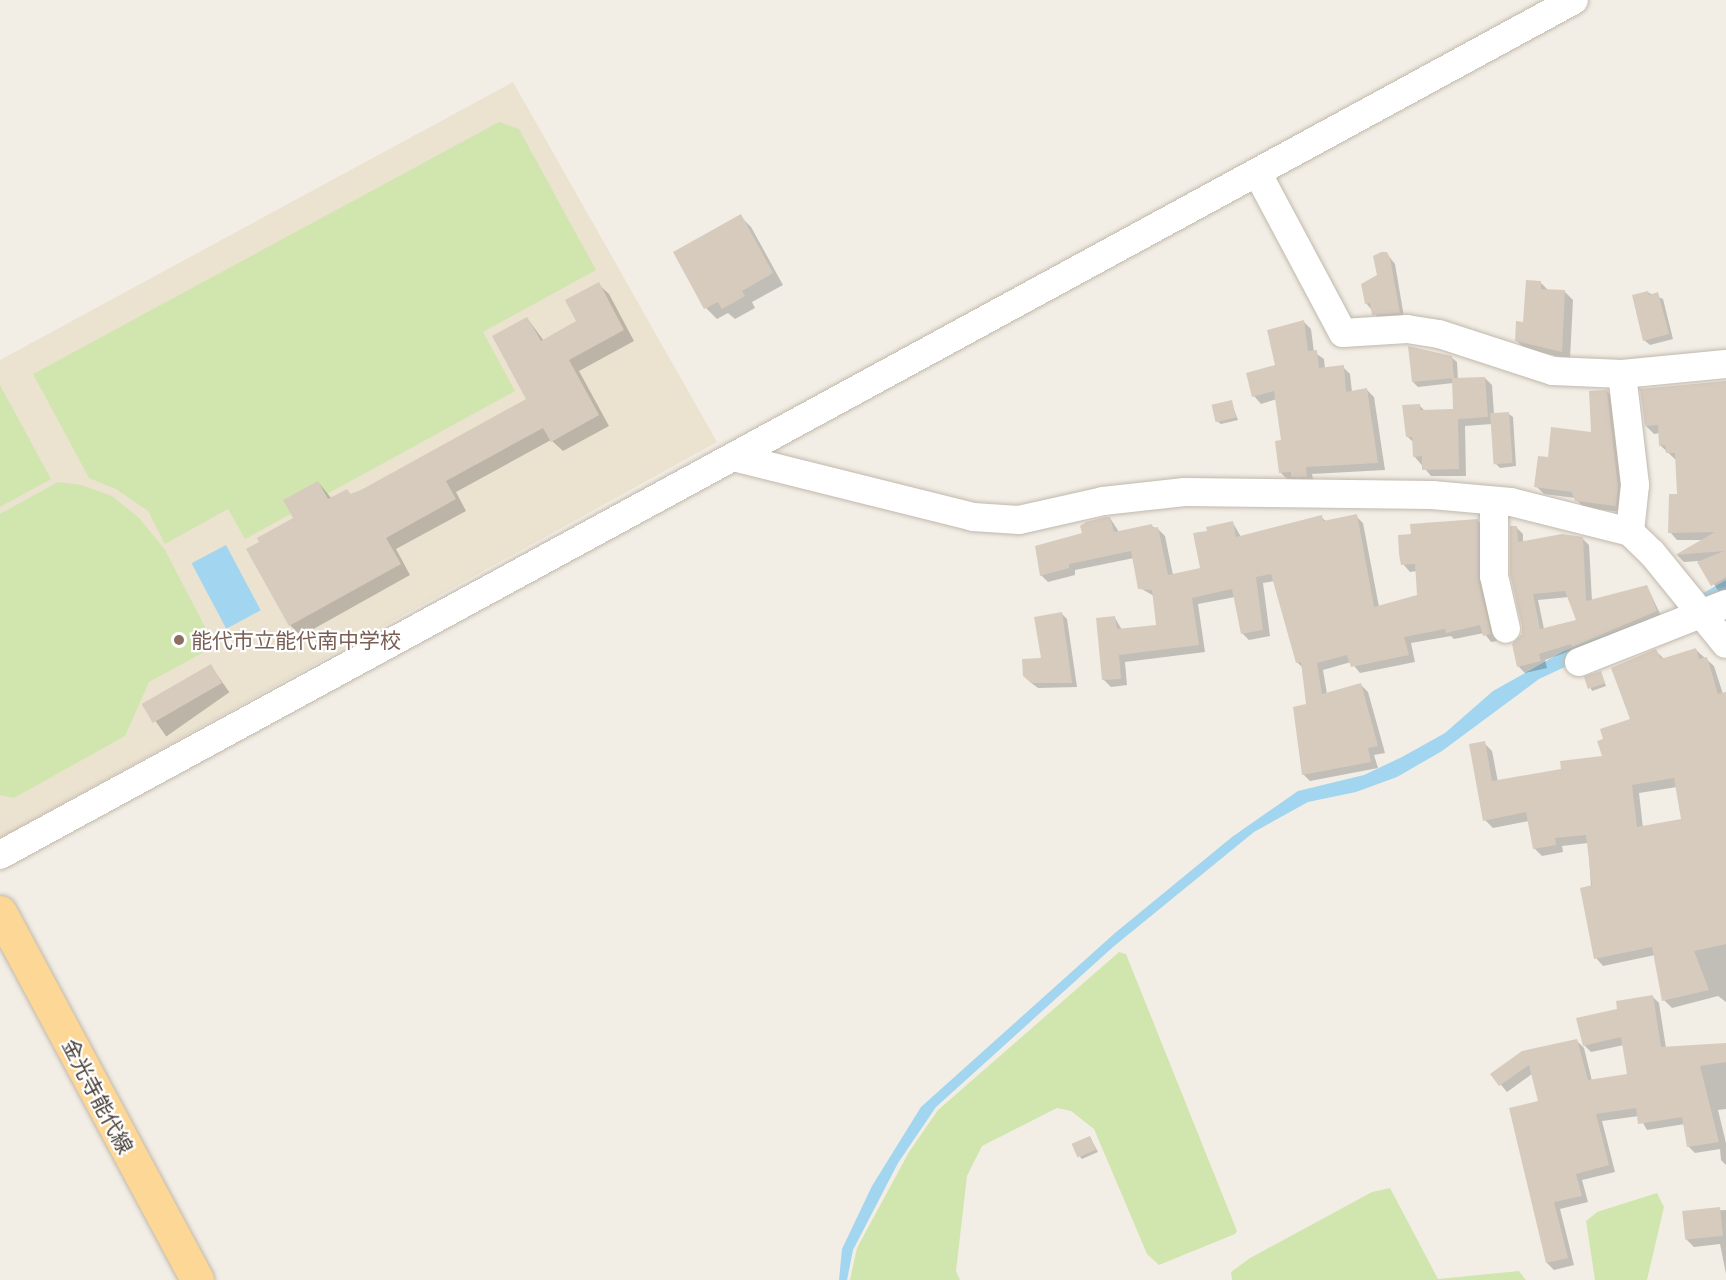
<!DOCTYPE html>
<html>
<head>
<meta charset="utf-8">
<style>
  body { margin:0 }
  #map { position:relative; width:1726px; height:1280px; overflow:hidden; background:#f2eee6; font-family:Commissioner,"Noto Sans JP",sans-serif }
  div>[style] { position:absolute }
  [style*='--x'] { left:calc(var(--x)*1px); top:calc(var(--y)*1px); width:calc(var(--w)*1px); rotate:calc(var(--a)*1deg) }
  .education>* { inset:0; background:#ebe2d0 }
  .green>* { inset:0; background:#d1e6af }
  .water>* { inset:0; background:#a2d5ef; transform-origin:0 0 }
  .shadow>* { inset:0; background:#0003; transform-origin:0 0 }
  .building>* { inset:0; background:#d7cbbe; transform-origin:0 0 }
  .roads { filter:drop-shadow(0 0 2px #c1b8ab) drop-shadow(0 0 2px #c1b8ab) }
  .minor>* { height:28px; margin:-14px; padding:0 14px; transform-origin:14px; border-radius:14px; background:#fff }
  .major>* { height:33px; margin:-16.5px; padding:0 16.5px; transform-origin:16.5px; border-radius:16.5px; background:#fcd795 }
  .dots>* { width:16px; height:16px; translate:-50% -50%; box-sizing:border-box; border:3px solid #fff; border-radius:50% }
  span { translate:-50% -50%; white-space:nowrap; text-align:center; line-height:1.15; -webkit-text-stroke:4.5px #fff; paint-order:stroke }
  .education-label { font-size:21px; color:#785e54 }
  .left { translate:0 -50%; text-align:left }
  .street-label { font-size:21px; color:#453e35 }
</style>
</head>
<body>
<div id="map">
  <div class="education">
    <i style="clip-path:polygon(513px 82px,717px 442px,0 838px,0 360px)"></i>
  </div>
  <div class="green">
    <i style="clip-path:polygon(499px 122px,519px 129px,596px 270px,483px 332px,515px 391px,245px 539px,228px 509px,165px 544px,148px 511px,116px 489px,89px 478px,33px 374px)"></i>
    <i style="clip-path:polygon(0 385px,51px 479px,0 507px)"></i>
    <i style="clip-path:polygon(58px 482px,81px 485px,112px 496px,139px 518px,165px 550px,215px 646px,149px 682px,125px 736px,14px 798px,0 795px,0 514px)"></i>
    <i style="clip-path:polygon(1119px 952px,1126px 954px,1237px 1231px,1235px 1234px,1159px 1265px,1147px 1254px,1094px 1129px,1071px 1111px,1057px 1108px,982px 1146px,967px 1176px,956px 1271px,960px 1280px,850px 1280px,857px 1248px,909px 1152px,938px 1110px)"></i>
    <i style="clip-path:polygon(1390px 1188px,1438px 1279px,1519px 1271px,1526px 1280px,1232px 1280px,1231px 1272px,1250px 1258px,1372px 1192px)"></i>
    <i style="clip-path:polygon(1657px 1193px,1664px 1207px,1647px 1280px,1595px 1280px,1586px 1221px,1597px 1212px)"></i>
  </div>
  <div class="water">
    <i style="left:226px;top:545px;width:74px;height:39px;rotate:62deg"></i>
    <i style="clip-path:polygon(1726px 580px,1726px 592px,1539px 679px,1442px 751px,1397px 777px,1356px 792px,1308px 802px,1254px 832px,1113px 947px,936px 1107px,898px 1163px,853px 1250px,847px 1280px,839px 1280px,842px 1249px,872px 1186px,921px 1107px,1115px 933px,1232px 837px,1298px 791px,1364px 775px,1402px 757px,1445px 733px,1493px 691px,1564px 651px,1679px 607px)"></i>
  </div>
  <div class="shadow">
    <i style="clip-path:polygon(740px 216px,751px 227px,783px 285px,752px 302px,755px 308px,735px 319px,728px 313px,717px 319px,706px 308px)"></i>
    <i style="clip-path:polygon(1387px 254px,1395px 264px,1404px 317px,1379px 319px,1366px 303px)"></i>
    <i style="clip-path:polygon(1541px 283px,1549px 291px,1565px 292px,1573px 300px,1570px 359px,1525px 349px,1517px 341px)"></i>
    <i style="clip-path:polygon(598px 284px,609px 294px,634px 341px,579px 371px,609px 426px,563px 451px,551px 440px,456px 492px,466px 511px,396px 549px,410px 575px,301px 636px,290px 625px,295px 519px,318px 482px,332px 499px,347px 490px,351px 495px,361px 491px,528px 399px,527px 318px,544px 341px,579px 322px)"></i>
    <i style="clip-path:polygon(1647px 292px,1663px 299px,1673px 339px,1650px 345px,1644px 340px)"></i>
    <i style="clip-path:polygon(1304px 322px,1311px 329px,1314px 352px,1324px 359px,1325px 369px,1343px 367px,1350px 374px,1352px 392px,1367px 390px,1374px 397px,1385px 470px,1312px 474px,1314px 484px,1288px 480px,1280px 472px,1282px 442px,1277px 399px,1261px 404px,1254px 396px)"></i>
    <i style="clip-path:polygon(1451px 357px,1457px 362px,1458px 380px,1485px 378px,1492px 385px,1494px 414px,1509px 414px,1513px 417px,1516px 466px,1500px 468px,1496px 464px,1492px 424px,1465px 426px,1466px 476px,1431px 476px,1414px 456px,1414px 443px,1407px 436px,1420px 406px,1425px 411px,1455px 411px,1453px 383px,1418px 387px,1413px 382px)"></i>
    <i style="clip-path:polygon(1726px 382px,1726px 589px,1720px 593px,1698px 561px,1684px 562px,1677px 555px,1704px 540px,1677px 540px,1670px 532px,1678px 495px,1677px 461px,1660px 445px,1660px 433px,1654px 434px,1646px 426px)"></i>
    <i style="clip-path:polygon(1607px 391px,1614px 399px,1623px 512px,1584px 508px,1575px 498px,1544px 494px,1536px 486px,1592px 433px)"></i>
    <i style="clip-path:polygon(1231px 402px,1238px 420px,1221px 424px,1218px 422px)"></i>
    <i style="clip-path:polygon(1356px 516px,1363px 523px,1379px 607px,1418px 596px,1417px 571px,1410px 572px,1403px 564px,1477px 520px,1484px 527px,1484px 588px,1497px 641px,1491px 642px,1484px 633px,1454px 639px,1451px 636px,1411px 643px,1415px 662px,1360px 673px,1351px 662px,1323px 670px,1327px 694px,1361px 685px,1368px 692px,1385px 753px,1374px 755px,1378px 768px,1310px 781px,1303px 774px,1308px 706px,1303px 668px,1297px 662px,1275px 581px,1263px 583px,1270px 636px,1249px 640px,1242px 633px,1235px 597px,1198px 604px,1205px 652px,1125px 662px,1127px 685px,1111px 687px,1104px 680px,1115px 618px,1122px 630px,1158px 626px,1154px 596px,1140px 588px,1134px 558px,1075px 570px,1075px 575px,1048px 582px,1041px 575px,1084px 534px,1110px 518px,1119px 532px,1151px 526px,1158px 529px,1165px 536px,1173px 575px,1202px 570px,1209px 532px,1233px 523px,1241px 537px,1321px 517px,1327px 522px)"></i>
    <i style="clip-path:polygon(evenodd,1516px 527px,1523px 534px,1523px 543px,1582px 538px,1589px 545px,1592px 601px,1647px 586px,1662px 618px,1545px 660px,1547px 668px,1525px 673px,1519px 667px,1523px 635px,1516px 527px,1569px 597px,1578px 621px,1544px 629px,1538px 600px,1569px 597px)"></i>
    <i style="clip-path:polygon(1062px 614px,1067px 619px,1077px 687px,1038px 688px,1030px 682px)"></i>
    <i style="clip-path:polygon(evenodd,1696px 650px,1714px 666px,1723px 694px,1726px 694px,1726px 1002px,1718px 996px,1672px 1008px,1664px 1000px,1655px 955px,1603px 966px,1596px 958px,1588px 843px,1562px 846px,1563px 852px,1542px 856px,1534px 848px,1529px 821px,1493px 828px,1485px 820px,1484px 743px,1492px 751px,1498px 782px,1563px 770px,1605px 757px,1605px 740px,1632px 720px,1656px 651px,1664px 659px,1696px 650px,1677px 787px,1682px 820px,1643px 828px,1639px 793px,1677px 787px)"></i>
    <i style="left:211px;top:666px;width:32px;height:77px;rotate:55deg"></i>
    <i style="clip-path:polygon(1602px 675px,1606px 686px,1592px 691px,1586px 678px)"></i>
    <i style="clip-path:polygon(1652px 996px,1659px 1003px,1666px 1048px,1726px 1045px,1726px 1109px,1718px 1110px,1726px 1143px,1726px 1165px,1721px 1160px,1720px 1149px,1695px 1153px,1688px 1146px,1685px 1124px,1647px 1130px,1639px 1116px,1602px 1121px,1615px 1172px,1582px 1180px,1588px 1202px,1560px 1209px,1574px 1265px,1554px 1270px,1547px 1263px,1539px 1102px,1532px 1074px,1507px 1092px,1492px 1074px,1577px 1041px,1584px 1048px,1592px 1081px,1629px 1075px,1624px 1045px,1591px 1052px,1584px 1045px,1619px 1010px)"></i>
    <i style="clip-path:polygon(1090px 1137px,1098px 1152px,1082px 1159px,1080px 1157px)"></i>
    <i style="clip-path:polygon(1726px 1210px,1726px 1274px,1720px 1244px,1694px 1247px,1687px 1240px,1684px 1212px)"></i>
  </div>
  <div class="building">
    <i style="clip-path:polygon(741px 214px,773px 273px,742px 291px,745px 296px,722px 309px,718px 302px,704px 309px,673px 252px)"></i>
    <i style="clip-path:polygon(1381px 252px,1387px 252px,1390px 258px,1400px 313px,1372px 315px,1370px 303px,1365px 304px,1361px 284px,1377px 275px,1373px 256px)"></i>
    <i style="clip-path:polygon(1526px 280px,1541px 281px,1541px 289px,1565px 290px,1562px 352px,1515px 341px,1516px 321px,1523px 322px)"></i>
    <i style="clip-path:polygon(599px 282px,624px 330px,569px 360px,599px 415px,551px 442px,543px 428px,446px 481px,456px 499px,386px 538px,401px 564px,289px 626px,246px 549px,259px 542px,257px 538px,293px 518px,283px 500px,318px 481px,328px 499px,347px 489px,350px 494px,361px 490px,526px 399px,492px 336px,527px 317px,541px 341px,576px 321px,565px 300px)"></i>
    <i style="clip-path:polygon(1648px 291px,1649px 295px,1658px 292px,1669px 334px,1643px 341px,1632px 295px)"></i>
    <i style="clip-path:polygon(1304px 320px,1308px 351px,1317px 350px,1319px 368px,1344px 365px,1346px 392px,1367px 388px,1378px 463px,1306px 467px,1307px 477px,1291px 477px,1291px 472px,1279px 473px,1275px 441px,1281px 440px,1274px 391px,1252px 397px,1246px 373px,1275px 365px,1267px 330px)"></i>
    <i style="clip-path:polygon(1408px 346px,1452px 356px,1454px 378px,1412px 382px)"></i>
    <i style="clip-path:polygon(1485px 377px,1488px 417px,1458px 419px,1459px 469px,1422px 470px,1422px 456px,1413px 457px,1412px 437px,1406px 437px,1402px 405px,1420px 404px,1420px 410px,1453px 409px,1452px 378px)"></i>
    <i style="clip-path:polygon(1726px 381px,1726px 577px,1711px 586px,1697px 562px,1724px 551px,1675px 555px,1715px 532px,1668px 533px,1669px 494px,1677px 494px,1675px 453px,1666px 453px,1665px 445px,1659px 446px,1658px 425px,1645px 426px,1640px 389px)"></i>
    <i style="clip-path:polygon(1607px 390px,1618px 487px,1616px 506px,1575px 501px,1572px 492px,1534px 487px,1538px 456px,1548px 457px,1551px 427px,1591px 432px,1589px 391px)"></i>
    <i style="left:1232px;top:400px;width:18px;height:21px;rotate:77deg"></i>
    <i style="left:1509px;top:412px;width:51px;height:19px;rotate:86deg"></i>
    <i style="clip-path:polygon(1357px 514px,1374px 607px,1417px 595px,1415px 564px,1401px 565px,1399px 554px,1398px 535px,1411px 534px,1410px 524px,1478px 519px,1478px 579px,1491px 634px,1483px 636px,1480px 625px,1446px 633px,1445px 629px,1404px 637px,1409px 655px,1351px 667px,1347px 655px,1317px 663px,1322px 694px,1361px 683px,1378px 746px,1368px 748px,1371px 762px,1302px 775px,1293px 707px,1306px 704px,1301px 662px,1296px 663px,1271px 574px,1256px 577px,1263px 630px,1241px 634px,1232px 589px,1192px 598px,1199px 645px,1119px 655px,1121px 679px,1102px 680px,1096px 618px,1115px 616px,1117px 629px,1156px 625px,1152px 590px,1138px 589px,1131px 551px,1069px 564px,1069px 568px,1040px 576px,1035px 546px,1082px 533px,1080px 526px,1086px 522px,1106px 517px,1110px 517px,1114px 532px,1152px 524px,1153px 528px,1158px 527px,1168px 575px,1200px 568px,1193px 533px,1207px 531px,1206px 527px,1233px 521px,1236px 537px,1322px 515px,1323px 521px)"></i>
    <i style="clip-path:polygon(evenodd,1510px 526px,1517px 526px,1518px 542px,1562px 534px,1583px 537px,1586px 601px,1647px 585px,1657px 611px,1572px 647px,1571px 644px,1539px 654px,1541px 661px,1517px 667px,1512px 644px,1522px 634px,1522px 626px,1510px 574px,1510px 526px,1565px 591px,1576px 620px,1540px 629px,1533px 594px,1565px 591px)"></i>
    <i style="clip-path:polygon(1062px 612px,1072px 683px,1031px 683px,1023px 676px,1022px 659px,1041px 658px,1034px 617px)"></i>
    <i style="clip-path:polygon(evenodd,1696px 648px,1699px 659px,1707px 657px,1718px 694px,1726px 692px,1726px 944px,1694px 951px,1709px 990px,1662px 1001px,1652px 947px,1594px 959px,1580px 888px,1592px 885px,1586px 835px,1555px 838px,1556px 845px,1533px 849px,1526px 812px,1483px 821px,1469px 744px,1485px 741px,1492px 781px,1561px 769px,1560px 761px,1602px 756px,1597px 741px,1603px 739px,1600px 729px,1630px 719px,1611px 668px,1656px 649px,1661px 659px,1696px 648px,1674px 778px,1681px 819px,1637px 827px,1632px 785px,1674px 778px)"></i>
    <i style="left:211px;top:664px;width:22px;height:80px;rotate:60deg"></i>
    <i style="left:1601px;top:671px;width:13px;height:18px;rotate:72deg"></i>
    <i style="clip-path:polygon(1653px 995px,1661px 1047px,1726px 1043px,1726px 1062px,1700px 1066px,1719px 1142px,1687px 1147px,1682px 1117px,1638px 1124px,1636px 1108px,1596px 1114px,1609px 1165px,1576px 1174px,1582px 1196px,1554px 1202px,1568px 1258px,1546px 1263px,1509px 1108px,1538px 1101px,1529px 1065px,1499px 1086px,1490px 1074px,1522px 1051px,1577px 1039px,1588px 1080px,1627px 1074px,1621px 1037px,1583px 1046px,1576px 1018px,1617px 1009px,1616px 1001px)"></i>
    <i style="left:1090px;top:1136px;width:15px;height:20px;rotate:67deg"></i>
    <i style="left:1720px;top:1207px;width:29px;height:38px;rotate:84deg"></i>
  </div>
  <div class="roads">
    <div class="minor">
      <i style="--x:1258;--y:174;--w:180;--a:61.9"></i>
      <i style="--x:1343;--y:333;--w:64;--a:-3.6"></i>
      <i style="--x:1407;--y:329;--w:32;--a:9"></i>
      <i style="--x:1439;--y:334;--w:120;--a:18"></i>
      <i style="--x:1553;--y:371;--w:69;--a:2.5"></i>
      <i style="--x:1622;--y:374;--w:104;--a:-5.5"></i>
      <i style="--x:1622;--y:374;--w:112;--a:83.3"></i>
      <i style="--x:1635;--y:485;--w:47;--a:96.1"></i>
      <i style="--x:733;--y:457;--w:247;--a:14"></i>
      <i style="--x:973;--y:517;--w:46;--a:3.7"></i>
      <i style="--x:1019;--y:520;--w:86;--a:-12.7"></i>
      <i style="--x:1103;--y:501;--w:82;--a:-6.3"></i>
      <i style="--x:1185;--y:492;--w:247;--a:0.7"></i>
      <i style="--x:1432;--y:495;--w:79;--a:5.1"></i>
      <i style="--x:1511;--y:502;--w:123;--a:14.1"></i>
      <i style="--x:1630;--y:532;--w:30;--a:44"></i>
      <i style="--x:1652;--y:553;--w:117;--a:50.9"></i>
      <i style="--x:1494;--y:501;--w:75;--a:90"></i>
      <i style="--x:1494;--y:576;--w:54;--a:77.2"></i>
      <i style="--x:1579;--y:662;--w:158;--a:-21.5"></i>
      <i style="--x:0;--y:855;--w:1791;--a:-28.51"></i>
    </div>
    <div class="major">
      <i style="--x:0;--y:912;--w:417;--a:61.8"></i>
    </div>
  </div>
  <div class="dots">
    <i style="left:179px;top:640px;background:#8d6e63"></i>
  </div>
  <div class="education-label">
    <span class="left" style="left:191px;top:640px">能代市立能代南中学校</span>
  </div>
  <div class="street-label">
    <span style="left:98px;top:1096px;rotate:62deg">金光寺能代線</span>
  </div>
</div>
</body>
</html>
